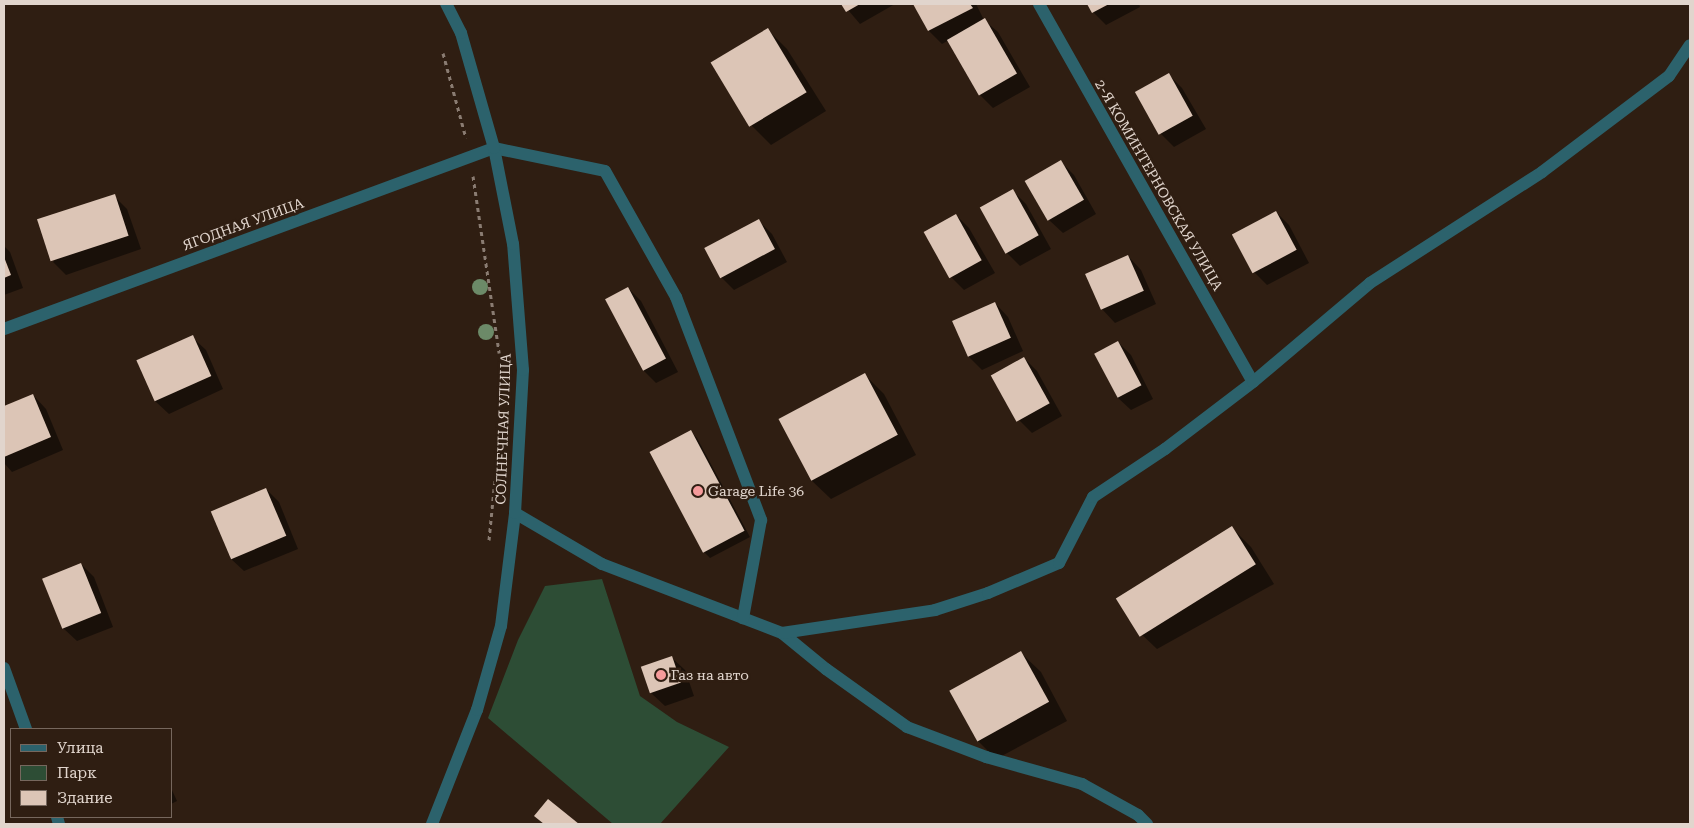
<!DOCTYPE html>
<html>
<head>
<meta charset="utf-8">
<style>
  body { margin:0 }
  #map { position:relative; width:1694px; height:828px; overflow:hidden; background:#2f1e12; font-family:"Roboto Serif",serif }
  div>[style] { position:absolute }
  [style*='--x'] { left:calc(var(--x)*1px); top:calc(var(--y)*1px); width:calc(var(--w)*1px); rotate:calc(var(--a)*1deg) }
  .green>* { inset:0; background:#2d4d35 }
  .shadow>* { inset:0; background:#0007 }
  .building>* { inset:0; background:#dcc5b6; transform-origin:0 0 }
  .path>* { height:3px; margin-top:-1.5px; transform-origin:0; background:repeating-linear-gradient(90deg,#8a7c72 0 4px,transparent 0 8px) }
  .service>* { height:12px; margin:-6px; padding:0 6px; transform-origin:6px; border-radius:6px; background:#2c626c }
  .minor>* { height:12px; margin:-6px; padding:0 6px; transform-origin:6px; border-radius:6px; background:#2c626c }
  .tertiary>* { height:12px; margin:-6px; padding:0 6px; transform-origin:6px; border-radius:6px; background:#2c626c }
  .trees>* { width:16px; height:16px; margin:-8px; border-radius:50%; background:#6c8a68 }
  .dots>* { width:14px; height:14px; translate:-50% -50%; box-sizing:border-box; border:2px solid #2f1e12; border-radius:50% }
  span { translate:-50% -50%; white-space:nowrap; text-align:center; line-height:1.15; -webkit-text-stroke:5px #2f1e12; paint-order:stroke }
  .street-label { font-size:14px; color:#e1d5cd }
  .poi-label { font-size:14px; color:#e1d5cd }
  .left { translate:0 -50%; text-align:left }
  .frame { position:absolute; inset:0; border:5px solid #e1d5cd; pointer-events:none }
  .legend { position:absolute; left:10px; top:728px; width:162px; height:90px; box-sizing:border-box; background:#2f1e12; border:1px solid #76675d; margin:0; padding:6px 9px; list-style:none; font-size:15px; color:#e1d5cd }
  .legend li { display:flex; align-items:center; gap:10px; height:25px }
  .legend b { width:25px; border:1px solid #76675d }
</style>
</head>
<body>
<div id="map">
  <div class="green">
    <i style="clip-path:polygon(602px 579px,640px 696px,677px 722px,729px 747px,660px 824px,613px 824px,488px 718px,518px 640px,545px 586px)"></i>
  </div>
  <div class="shadow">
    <i style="clip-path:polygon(843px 4px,895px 4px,860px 24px)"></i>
    <i style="clip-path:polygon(914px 4px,976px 4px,984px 20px,998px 32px,1030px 87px,993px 108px,980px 95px,949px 40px,942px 44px,929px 31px)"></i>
    <i style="clip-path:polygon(1088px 4px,1139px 4px,1140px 7px,1106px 25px,1093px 12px)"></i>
    <i style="clip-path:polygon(768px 30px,787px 49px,826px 111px,771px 145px,752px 126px)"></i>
    <i style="clip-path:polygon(1169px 75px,1182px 88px,1206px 129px,1174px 147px,1161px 134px)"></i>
    <i style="clip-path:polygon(1061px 162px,1074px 175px,1096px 214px,1063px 233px,1049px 220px)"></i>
    <i style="clip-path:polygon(1012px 190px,1026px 204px,1051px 249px,1020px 266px,1007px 253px)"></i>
    <i style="clip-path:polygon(114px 196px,127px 209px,141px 249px,66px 275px,53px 262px)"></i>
    <i style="clip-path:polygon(1276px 212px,1289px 225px,1309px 263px,1267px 285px,1254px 272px,1234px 234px)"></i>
    <i style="clip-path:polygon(956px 215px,969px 228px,995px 273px,964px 290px,951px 277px)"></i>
    <i style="clip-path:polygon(759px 221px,772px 234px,787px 262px,734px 290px,721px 277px)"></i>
    <i style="clip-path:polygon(4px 246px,10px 252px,23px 288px,4px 295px)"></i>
    <i style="clip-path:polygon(1128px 256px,1141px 270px,1156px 304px,1115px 323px,1102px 309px)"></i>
    <i style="clip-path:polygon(628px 288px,641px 301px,678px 372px,656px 383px,643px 370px)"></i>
    <i style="clip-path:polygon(995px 303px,1008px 317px,1023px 351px,982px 370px,969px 357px)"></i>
    <i style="clip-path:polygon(192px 337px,206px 350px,223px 389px,169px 414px,155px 401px,138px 361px)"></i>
    <i style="clip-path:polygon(1118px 342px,1131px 355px,1153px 399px,1131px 410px,1117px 397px)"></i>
    <i style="clip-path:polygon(1024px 358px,1037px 371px,1062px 416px,1032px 433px,1019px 420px)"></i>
    <i style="clip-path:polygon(865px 375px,884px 394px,916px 455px,831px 499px,811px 480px)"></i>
    <i style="clip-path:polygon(33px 395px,46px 409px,63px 450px,12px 472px,4px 463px,4px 407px)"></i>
    <i style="clip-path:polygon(691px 432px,697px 438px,750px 537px,710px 558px,704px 552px)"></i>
    <i style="clip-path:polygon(266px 489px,279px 502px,298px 549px,244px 571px,230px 558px)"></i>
    <i style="clip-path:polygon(1231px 527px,1251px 547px,1274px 584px,1157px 649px,1137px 630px)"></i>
    <i style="clip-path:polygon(81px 564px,94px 577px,113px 627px,77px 641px,63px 628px)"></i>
    <i style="clip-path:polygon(1021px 653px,1041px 672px,1067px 721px,996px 759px,977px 740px)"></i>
    <i style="clip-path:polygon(671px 657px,685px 670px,694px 696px,665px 706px,651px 693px)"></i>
    <i style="clip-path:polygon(171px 788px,177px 801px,171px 804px)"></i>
  </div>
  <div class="building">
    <i style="clip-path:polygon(841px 4px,860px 4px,846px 12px)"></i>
    <i style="clip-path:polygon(913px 4px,970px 4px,973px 8px,928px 31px)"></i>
    <i style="clip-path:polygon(1087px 4px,1109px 4px,1092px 13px)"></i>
    <i style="left:985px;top:18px;width:64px;height:44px;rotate:60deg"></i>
    <i style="left:768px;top:28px;width:75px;height:67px;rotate:59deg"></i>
    <i style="left:1169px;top:73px;width:49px;height:39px;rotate:61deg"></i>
    <i style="left:1061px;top:160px;width:46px;height:42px;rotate:60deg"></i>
    <i style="left:1013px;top:189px;width:53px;height:38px;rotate:61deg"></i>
    <i style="left:115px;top:194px;width:44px;height:82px;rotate:72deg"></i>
    <i style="left:1276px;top:211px;width:44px;height:50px;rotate:62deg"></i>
    <i style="left:956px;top:214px;width:53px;height:37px;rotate:61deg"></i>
    <i style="left:759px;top:219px;width:34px;height:62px;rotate:62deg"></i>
    <i style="left:1128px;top:255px;width:39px;height:47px;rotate:66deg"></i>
    <i style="clip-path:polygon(4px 257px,11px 275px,4px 278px)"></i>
    <i style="left:628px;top:287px;width:81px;height:26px;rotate:62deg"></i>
    <i style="left:995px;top:302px;width:39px;height:47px;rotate:66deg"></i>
    <i style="left:193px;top:335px;width:45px;height:62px;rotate:66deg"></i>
    <i style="left:1118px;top:341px;width:50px;height:27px;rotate:62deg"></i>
    <i style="left:1024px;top:357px;width:53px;height:38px;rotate:61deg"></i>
    <i style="left:865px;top:373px;width:70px;height:98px;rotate:62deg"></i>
    <i style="clip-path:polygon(33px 394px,51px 437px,4px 457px,4px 406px)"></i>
    <i style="left:691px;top:430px;width:114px;height:47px;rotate:62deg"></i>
    <i style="left:266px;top:488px;width:52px;height:60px;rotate:67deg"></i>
    <i style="left:1232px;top:526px;width:45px;height:137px;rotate:58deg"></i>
    <i style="left:81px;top:563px;width:54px;height:42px;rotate:68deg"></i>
    <i style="left:1021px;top:651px;width:58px;height:82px;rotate:61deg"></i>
    <i style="left:672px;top:656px;width:28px;height:33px;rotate:71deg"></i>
    <i style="clip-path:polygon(548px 799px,579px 824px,544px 824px,534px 816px)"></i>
  </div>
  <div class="path">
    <i style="--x:443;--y:53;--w:88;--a:74.9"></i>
    <i style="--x:473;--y:176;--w:179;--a:81.6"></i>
    <i style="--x:489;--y:540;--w:61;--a:-84.4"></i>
  </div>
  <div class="service">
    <i style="--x:515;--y:513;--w:101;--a:30.4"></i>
    <i style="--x:602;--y:564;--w:193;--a:21"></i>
    <i style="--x:782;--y:633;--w:57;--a:39.3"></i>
    <i style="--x:826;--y:669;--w:100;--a:35.6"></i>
    <i style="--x:907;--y:727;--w:85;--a:20.8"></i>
    <i style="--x:986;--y:757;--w:100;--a:15.7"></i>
    <i style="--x:1082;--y:784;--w:64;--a:29"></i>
    <i style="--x:1138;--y:815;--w:13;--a:45"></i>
  </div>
  <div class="minor">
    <i style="--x:1039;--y:4;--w:434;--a:60.5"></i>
    <i style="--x:4;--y:329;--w:522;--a:-20.27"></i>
    <i style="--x:494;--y:148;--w:113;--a:11.7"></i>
    <i style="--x:605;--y:171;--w:145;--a:60.6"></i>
    <i style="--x:676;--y:297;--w:239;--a:69.1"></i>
    <i style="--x:761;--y:520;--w:100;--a:100.4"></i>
    <i style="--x:782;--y:633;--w:155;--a:-8.5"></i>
    <i style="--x:935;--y:610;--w:56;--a:-17.8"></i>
    <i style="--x:988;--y:593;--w:77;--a:-22.9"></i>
    <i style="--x:1059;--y:563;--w:74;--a:-62.7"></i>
    <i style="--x:1093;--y:497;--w:87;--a:-33.7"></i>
    <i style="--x:1165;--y:449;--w:111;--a:-37.3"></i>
    <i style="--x:1253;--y:382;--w:153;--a:-40.2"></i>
    <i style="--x:1370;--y:283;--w:205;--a:-32.8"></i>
    <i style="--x:1542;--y:172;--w:159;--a:-37.1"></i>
    <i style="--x:1669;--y:76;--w:37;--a:-56"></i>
    <i style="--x:4;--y:668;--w:65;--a:70.2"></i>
    <i style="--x:57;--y:817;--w:7;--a:74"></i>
  </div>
  <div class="tertiary">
    <i style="--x:432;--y:824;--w:123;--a:-68.5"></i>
    <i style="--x:477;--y:710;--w:87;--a:-74.1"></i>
    <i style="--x:501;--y:626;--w:114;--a:-82.9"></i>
    <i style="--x:515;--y:513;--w:143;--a:-86.8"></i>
    <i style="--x:523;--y:370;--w:126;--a:-94.5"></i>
    <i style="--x:513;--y:244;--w:98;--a:-101.2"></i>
    <i style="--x:494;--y:148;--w:120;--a:-106"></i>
    <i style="--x:461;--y:33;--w:33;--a:-117"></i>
  </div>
  <div class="trees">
    <i style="left:480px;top:287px"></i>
    <i style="left:486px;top:332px"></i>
  </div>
  <div class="dots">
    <i style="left:698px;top:491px;background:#f59b9b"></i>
    <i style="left:661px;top:675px;background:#f59b9b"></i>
  </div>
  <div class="street-label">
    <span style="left:1159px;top:185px;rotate:60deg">2-Я КОМИНТЕРНОВСКАЯ УЛИЦА</span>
    <span style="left:243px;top:224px;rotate:-20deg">ЯГОДНАЯ УЛИЦА</span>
    <span style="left:503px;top:429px;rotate:-88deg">СОЛНЕЧНАЯ УЛИЦА</span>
  </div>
  <div class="poi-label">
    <span class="left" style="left:708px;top:491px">Garage Life 36</span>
    <span class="left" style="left:671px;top:675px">Газ на авто</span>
  </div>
  <div class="frame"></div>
  <ul class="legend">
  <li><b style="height:6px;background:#2c626c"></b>Улица</li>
  <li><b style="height:14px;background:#2d4d35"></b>Парк</li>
  <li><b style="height:14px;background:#dcc5b6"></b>Здание</li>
  </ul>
</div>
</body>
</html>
